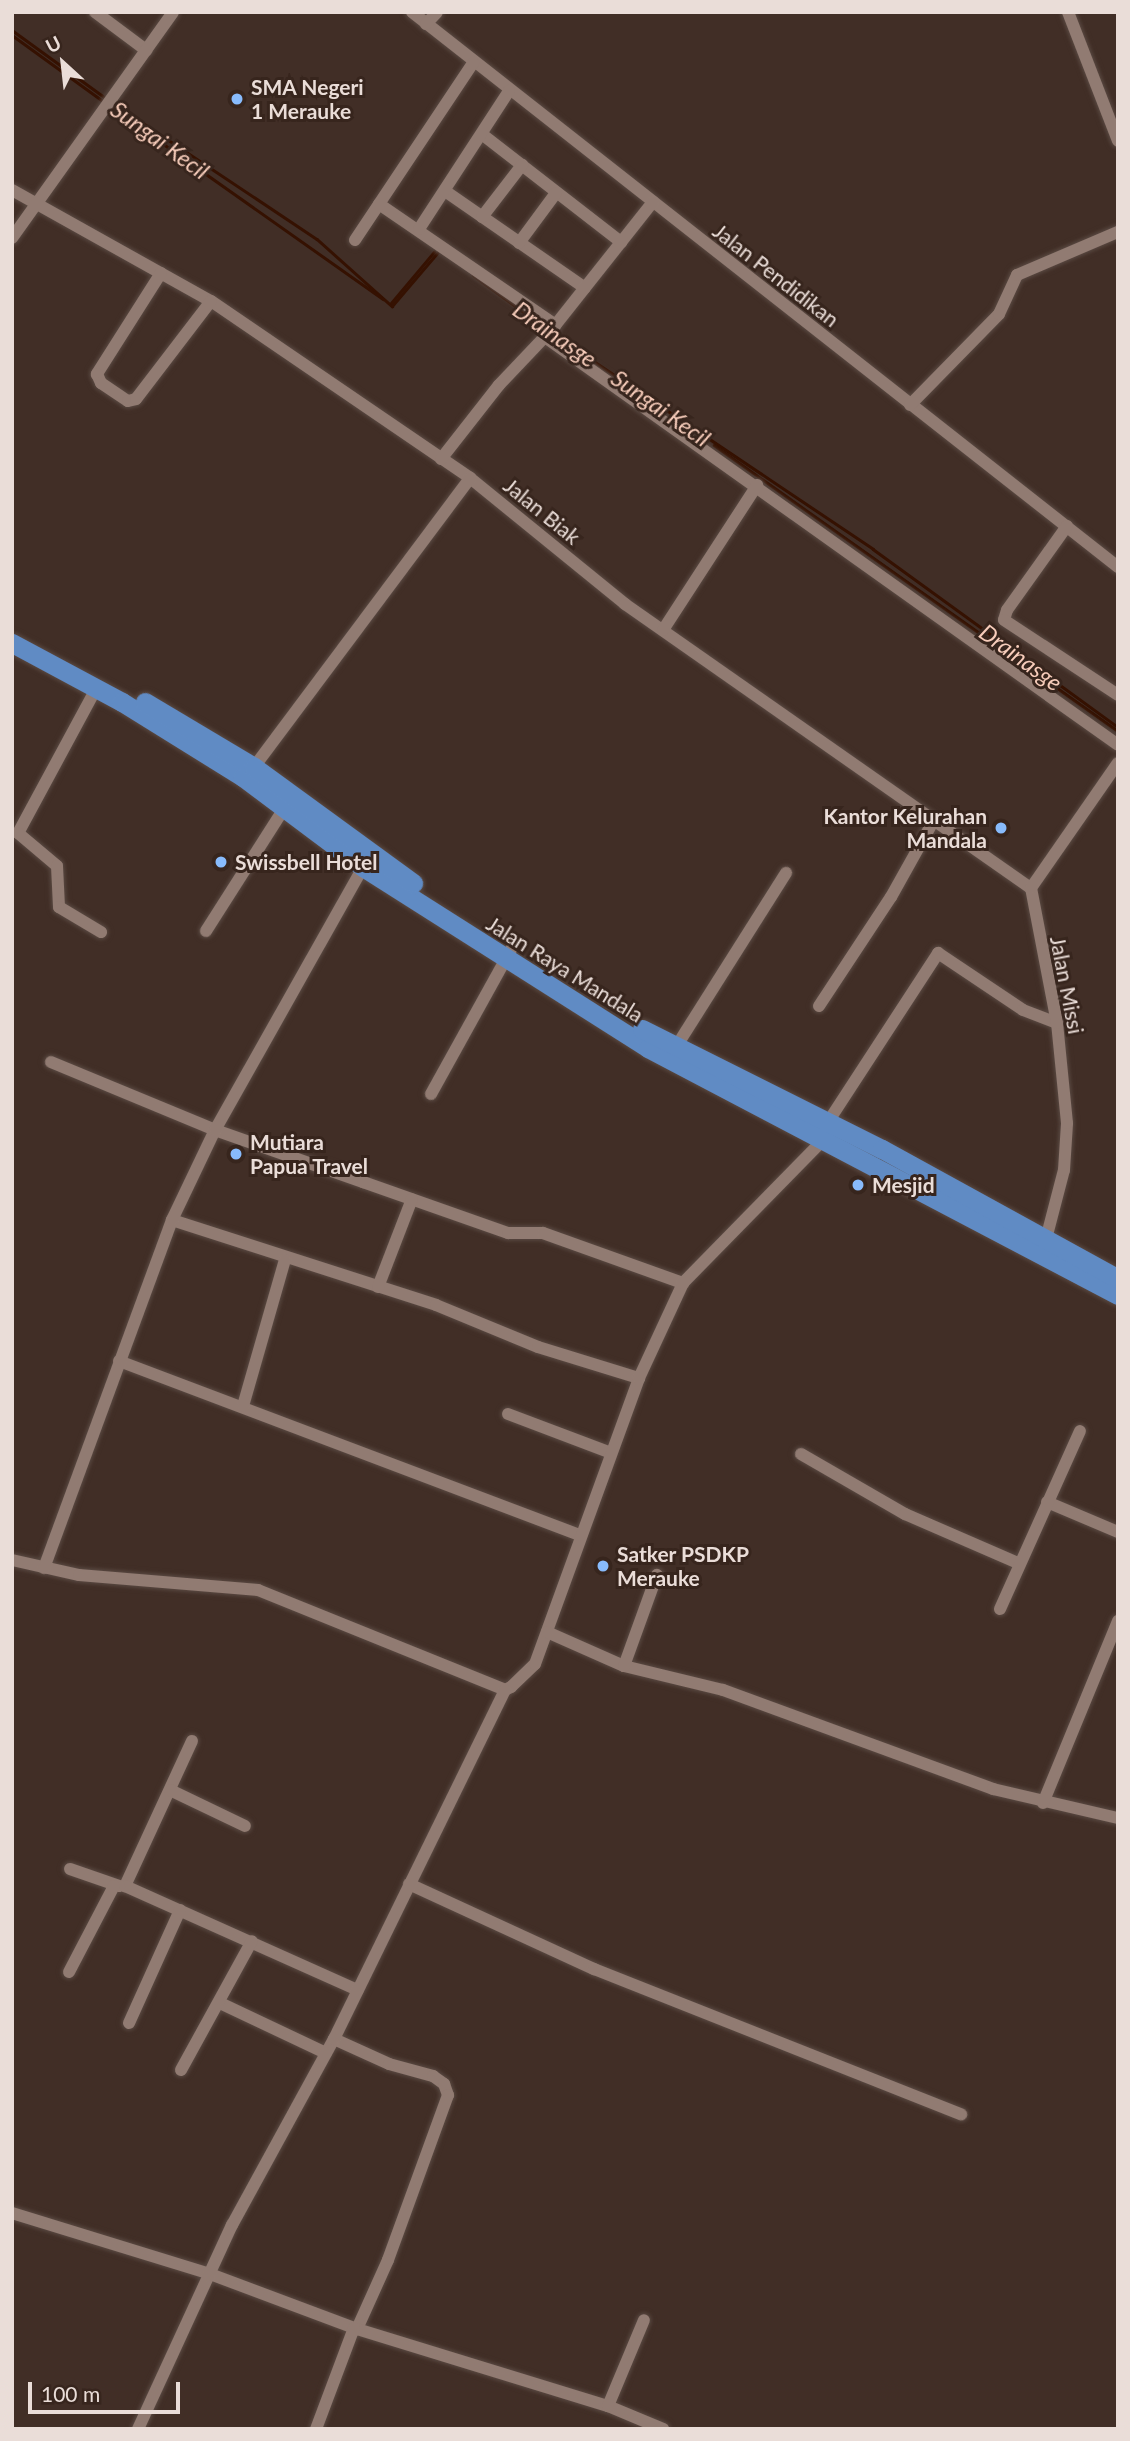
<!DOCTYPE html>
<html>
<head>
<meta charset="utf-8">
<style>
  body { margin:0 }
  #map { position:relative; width:1130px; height:2441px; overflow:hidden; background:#412e26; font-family:Lato,sans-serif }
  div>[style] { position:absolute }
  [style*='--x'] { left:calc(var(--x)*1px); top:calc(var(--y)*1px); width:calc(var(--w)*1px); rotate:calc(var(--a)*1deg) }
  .stream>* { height:2.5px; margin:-1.25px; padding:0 1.25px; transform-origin:1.25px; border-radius:1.25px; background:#351101 }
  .roads { filter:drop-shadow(0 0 2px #5a4a43) drop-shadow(0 0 2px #5a4a43) }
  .minor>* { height:12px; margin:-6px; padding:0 6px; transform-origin:6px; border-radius:6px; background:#917b72 }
  .trunk>* { height:19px; margin:-9.5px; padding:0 9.5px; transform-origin:9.5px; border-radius:9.5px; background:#608bc4 }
  .dots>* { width:19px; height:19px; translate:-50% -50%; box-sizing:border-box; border:4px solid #37251d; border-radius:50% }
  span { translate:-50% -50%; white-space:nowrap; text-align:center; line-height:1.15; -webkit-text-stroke:6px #37251d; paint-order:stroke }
  .poi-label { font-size:21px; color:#eaddd8; font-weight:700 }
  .left { translate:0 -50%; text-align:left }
  .right { translate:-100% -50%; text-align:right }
  .street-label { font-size:21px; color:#eaddd8 }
  .water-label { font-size:23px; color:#f7ccba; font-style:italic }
  .frame { position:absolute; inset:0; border:14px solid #eaddd8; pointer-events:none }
  .north { position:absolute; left:28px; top:28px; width:70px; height:70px; -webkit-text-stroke:5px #37251d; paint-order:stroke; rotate:333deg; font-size:19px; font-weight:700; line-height:28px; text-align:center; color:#eaddd8 }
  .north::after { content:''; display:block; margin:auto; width:24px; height:32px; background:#eaddd8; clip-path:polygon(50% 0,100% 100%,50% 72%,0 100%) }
  .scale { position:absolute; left:28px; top:2382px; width:152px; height:32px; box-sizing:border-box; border:4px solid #eaddd8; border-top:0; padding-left:9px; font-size:21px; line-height:24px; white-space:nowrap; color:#eaddd8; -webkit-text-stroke:5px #37251d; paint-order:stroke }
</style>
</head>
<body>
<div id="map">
  <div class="stream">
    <i style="--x:12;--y:30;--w:117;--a:36"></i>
    <i style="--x:12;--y:35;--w:112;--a:36"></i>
    <i style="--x:113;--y:103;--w:245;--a:33.7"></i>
    <i style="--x:317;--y:239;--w:101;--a:41.8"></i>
    <i style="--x:392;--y:306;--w:72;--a:-49.5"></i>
    <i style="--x:111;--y:107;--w:333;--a:35.2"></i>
    <i style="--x:473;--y:275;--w:92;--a:36.1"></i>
    <i style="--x:391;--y:303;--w:67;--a:-49.9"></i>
    <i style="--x:552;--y:333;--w:387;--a:33.9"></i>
    <i style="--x:873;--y:549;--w:303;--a:36"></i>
    <i style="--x:714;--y:445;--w:495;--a:35.3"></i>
  </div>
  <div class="roads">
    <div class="minor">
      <i style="--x:95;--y:12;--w:64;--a:36.7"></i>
      <i style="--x:412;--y:12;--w:898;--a:38.17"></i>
      <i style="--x:1068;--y:12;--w:138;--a:68.8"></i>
      <i style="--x:426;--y:24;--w:16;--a:-47"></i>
      <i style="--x:483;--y:135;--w:175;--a:37.8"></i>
      <i style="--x:12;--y:190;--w:228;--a:29.2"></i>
      <i style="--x:211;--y:301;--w:314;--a:34.3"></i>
      <i style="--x:470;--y:478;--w:200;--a:39.1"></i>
      <i style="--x:625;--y:604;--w:495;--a:35"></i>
      <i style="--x:445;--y:191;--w:170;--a:34.7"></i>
      <i style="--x:379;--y:204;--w:214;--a:34.4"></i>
      <i style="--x:482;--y:217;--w:66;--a:-52.4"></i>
      <i style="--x:419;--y:229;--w:165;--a:-56.9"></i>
      <i style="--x:12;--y:238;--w:277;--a:-54.5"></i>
      <i style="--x:355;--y:240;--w:213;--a:-56.3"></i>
      <i style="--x:519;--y:243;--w:62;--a:-53.5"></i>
      <i style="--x:161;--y:273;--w:120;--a:122.4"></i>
      <i style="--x:97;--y:374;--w:10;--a:66"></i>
      <i style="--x:101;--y:383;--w:32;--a:34"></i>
      <i style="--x:128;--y:401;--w:8;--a:-14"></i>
      <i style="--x:136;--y:399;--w:123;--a:-52.6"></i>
      <i style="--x:545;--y:337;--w:703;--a:35.45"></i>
      <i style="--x:910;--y:405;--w:127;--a:-45.6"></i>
      <i style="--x:999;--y:314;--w:43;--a:-65.2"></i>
      <i style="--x:1017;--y:275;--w:110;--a:-23.1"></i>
      <i style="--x:441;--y:459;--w:94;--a:-51.9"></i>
      <i style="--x:499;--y:385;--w:79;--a:-46.5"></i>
      <i style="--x:553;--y:328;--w:161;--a:-51.6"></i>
      <i style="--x:1067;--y:526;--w:103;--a:125.5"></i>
      <i style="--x:1007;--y:610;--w:10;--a:107"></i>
      <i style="--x:1004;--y:620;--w:136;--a:33.3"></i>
      <i style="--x:663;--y:630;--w:173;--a:-57"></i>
      <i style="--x:97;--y:687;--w:166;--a:118.4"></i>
      <i style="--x:18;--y:833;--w:51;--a:40.2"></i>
      <i style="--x:57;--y:866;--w:41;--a:87.2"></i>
      <i style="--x:59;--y:907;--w:49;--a:30.8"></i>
      <i style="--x:254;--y:767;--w:361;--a:-53.2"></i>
      <i style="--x:206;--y:931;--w:147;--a:-57.5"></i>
      <i style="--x:819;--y:1006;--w:131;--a:-56.6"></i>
      <i style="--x:891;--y:897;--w:88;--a:-60.8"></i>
      <i style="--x:676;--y:1047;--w:206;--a:-57.7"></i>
      <i style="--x:51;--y:1062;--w:178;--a:22.5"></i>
      <i style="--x:215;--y:1130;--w:157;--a:19.4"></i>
      <i style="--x:363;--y:1182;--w:154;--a:19.4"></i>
      <i style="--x:508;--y:1233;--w:35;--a:0"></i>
      <i style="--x:543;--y:1233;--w:149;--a:19.7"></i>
      <i style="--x:431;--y:1094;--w:167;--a:-61"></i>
      <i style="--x:828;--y:1122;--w:202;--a:-56.9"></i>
      <i style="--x:938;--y:953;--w:102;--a:33.8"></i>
      <i style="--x:1023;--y:1010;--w:36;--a:21"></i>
      <i style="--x:172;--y:1220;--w:277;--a:17.8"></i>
      <i style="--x:436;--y:1305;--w:110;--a:22.4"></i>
      <i style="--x:538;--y:1347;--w:106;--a:17.1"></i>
      <i style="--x:1046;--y:1239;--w:71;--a:-75.4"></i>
      <i style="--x:1064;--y:1170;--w:47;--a:-86.3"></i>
      <i style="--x:1067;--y:1123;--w:100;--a:-95.7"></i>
      <i style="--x:1057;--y:1023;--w:137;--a:-100.9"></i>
      <i style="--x:1031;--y:888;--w:152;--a:-55.2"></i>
      <i style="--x:378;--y:1287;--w:94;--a:-68.9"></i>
      <i style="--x:119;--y:1361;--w:494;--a:20.7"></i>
      <i style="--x:243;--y:1406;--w:152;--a:-74"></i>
      <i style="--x:508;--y:1414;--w:110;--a:20.7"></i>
      <i style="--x:801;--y:1454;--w:120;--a:30"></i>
      <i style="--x:905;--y:1514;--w:125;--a:23.5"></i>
      <i style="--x:1047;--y:1502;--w:77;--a:22.9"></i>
      <i style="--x:12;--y:1560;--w:69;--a:12.6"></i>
      <i style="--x:79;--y:1575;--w:180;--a:4.8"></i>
      <i style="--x:258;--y:1590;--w:266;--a:22"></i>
      <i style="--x:505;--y:1690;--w:7;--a:-27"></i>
      <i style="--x:511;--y:1687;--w:33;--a:-44"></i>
      <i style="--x:535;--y:1664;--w:304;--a:-70"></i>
      <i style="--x:639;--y:1378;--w:105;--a:-65.1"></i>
      <i style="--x:683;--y:1283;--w:204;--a:-45.6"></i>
      <i style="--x:44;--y:1568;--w:371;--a:-69.8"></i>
      <i style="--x:172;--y:1220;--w:100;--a:-64.5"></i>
      <i style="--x:215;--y:1130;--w:302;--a:-60.6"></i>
      <i style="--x:1000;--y:1609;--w:195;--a:-65.8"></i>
      <i style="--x:547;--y:1632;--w:84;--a:23.8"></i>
      <i style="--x:624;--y:1666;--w:102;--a:13.6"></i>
      <i style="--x:723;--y:1690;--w:288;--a:20.1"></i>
      <i style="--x:993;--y:1789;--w:128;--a:13.1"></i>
      <i style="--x:624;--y:1666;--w:97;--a:-70.1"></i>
      <i style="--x:192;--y:1741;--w:160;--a:114.8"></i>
      <i style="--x:125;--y:1886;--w:255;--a:24.1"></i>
      <i style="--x:170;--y:1790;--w:83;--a:25.6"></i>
      <i style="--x:1043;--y:1803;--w:197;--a:-67.6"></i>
      <i style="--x:70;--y:1869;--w:52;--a:19.1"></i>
      <i style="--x:409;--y:1884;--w:204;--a:24.7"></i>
      <i style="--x:594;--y:1969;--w:395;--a:21.6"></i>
      <i style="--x:69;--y:1972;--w:97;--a:-62.4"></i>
      <i style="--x:220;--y:2003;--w:117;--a:25.3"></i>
      <i style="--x:129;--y:2023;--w:124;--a:-65.7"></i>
      <i style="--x:334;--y:2039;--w:60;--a:24.4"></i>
      <i style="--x:389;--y:2064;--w:46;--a:15.3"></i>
      <i style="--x:433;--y:2076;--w:14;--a:36"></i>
      <i style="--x:444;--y:2084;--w:12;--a:70"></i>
      <i style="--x:448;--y:2095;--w:176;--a:110"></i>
      <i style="--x:388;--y:2260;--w:76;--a:114.2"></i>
      <i style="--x:181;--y:2070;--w:147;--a:-61.2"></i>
      <i style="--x:12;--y:2213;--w:207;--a:17.1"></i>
      <i style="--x:210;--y:2274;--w:157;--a:20.5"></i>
      <i style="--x:357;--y:2329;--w:263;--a:17.1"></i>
      <i style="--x:608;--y:2406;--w:60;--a:22.7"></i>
      <i style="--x:608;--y:2406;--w:93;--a:-67.3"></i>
      <i style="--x:138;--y:2429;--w:225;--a:-65.3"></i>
      <i style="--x:232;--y:2225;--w:212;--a:-61.3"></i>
      <i style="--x:334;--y:2039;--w:389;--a:-63.9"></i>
      <i style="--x:316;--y:2429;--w:108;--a:-69.4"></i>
    </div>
    <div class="trunk">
      <i style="--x:12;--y:643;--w:125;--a:28.2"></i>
      <i style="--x:122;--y:702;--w:142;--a:31.8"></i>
      <i style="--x:243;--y:777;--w:150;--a:36.9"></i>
      <i style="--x:363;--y:867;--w:338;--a:32.4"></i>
      <i style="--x:648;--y:1048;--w:531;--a:27.72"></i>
      <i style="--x:145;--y:702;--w:127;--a:30.8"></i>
      <i style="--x:254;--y:767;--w:197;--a:36.1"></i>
      <i style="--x:642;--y:1029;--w:268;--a:26.6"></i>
      <i style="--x:882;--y:1149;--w:269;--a:28.8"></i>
    </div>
  </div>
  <div class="dots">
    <i style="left:237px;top:99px;background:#88bbfc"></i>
    <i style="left:1001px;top:828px;background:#88bbfc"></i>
    <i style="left:221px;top:862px;background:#88bbfc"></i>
    <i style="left:236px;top:1154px;background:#88bbfc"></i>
    <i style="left:858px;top:1185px;background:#88bbfc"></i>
    <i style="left:603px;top:1566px;background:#88bbfc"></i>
  </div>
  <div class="poi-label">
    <span class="left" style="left:251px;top:99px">SMA Negeri<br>1 Merauke</span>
    <span class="right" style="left:987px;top:828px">Kantor Kelurahan<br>Mandala</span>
    <span class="left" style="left:235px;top:862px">Swissbell Hotel</span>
    <span class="left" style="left:250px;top:1154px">Mutiara<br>Papua Travel</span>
    <span class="left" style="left:872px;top:1185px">Mesjid</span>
    <span class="left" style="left:617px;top:1566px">Satker PSDKP<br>Merauke</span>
  </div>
  <div class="street-label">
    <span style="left:776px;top:275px;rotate:38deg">Jalan Pendidikan</span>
    <span style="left:542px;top:511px;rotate:39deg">Jalan Biak</span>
    <span style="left:565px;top:969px;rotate:32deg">Jalan Raya Mandala</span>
    <span style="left:1067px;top:985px;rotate:79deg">Jalan Missi</span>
  </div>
  <div class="water-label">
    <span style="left:160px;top:140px;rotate:36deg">Sungai Kecil</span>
    <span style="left:555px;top:334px;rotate:35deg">Drainasge</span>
    <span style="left:661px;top:408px;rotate:35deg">Sungai Kecil</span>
    <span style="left:1021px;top:657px;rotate:36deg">Drainasge</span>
  </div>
  <div class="frame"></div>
  <div class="north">U</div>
  <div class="scale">100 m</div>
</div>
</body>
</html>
